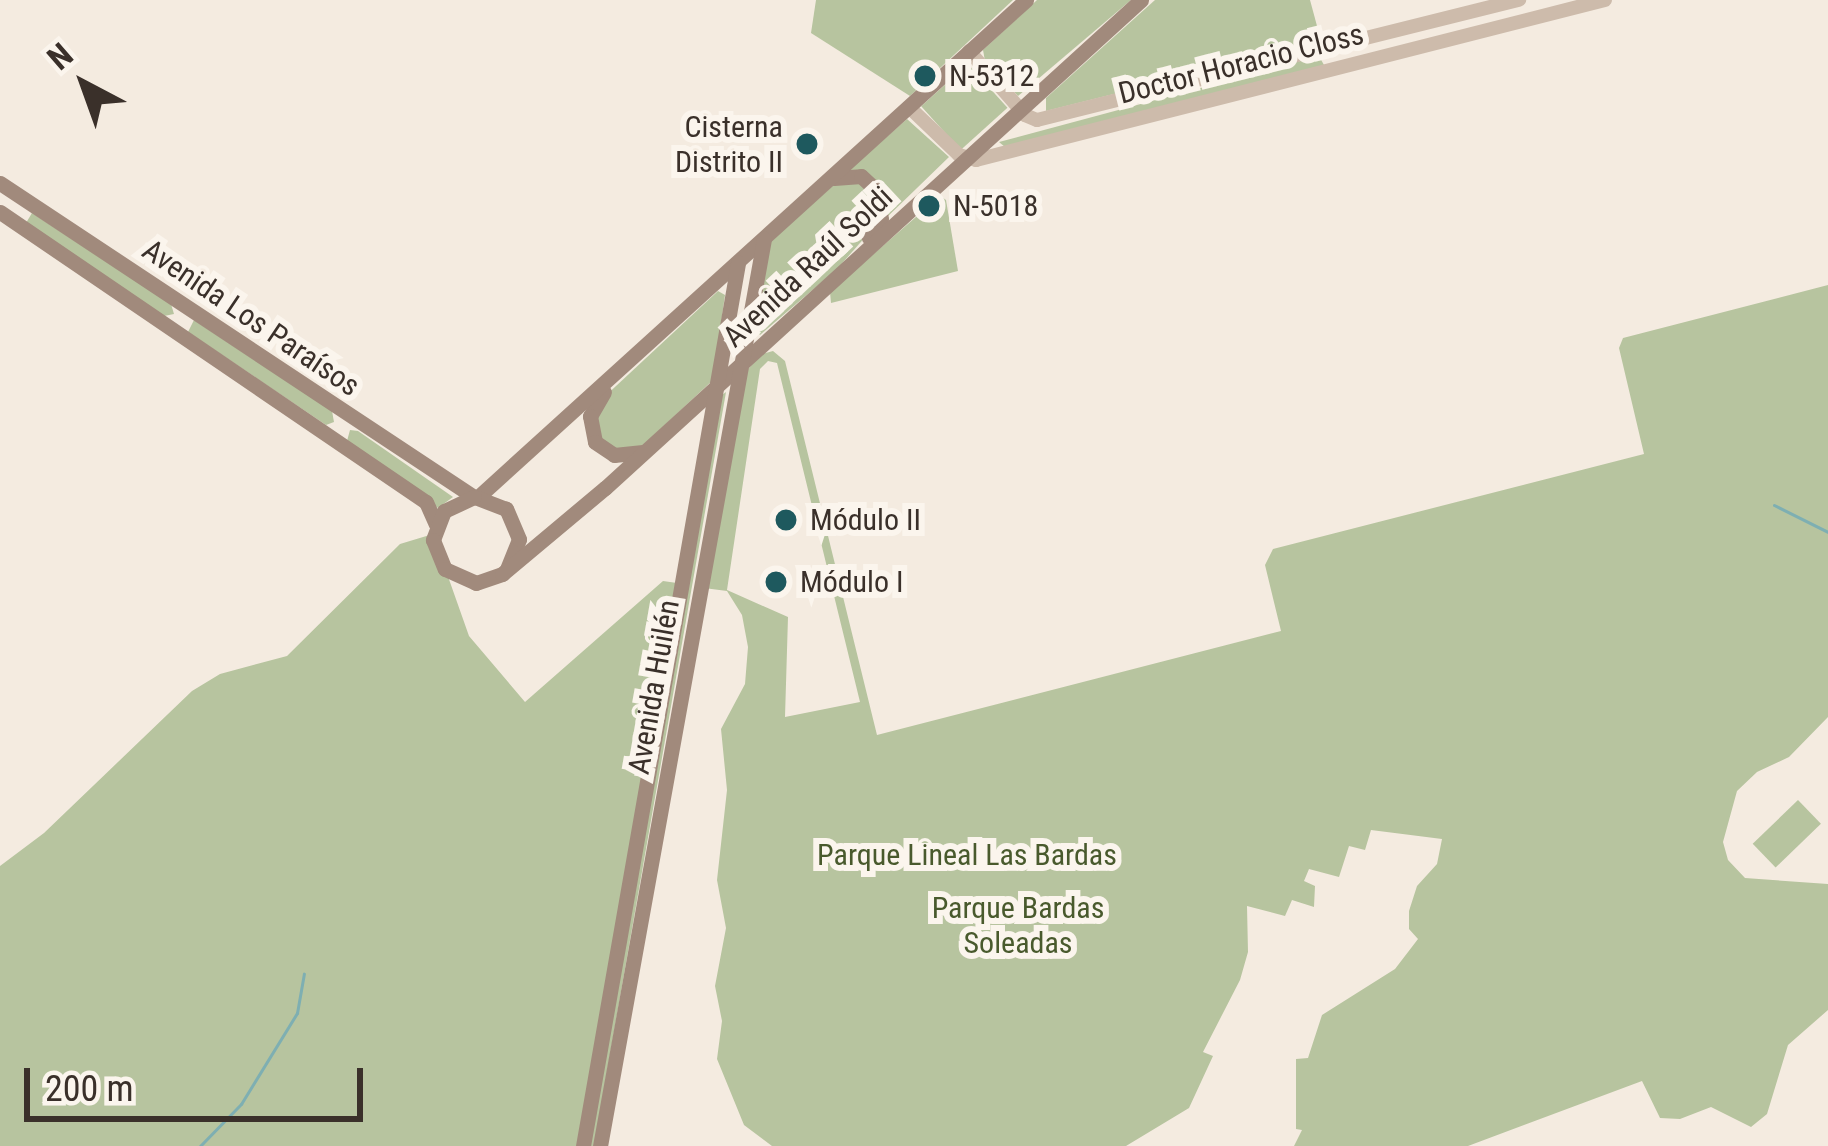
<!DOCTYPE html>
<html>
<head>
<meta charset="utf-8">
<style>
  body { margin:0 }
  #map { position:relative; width:1828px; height:1146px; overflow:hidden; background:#f4ebe0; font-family:"Roboto Condensed",sans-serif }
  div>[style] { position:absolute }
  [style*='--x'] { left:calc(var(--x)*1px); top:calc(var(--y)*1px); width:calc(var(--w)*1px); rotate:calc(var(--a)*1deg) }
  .green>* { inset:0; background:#b7c49f; transform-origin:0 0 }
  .stream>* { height:3px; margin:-1.5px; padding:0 1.5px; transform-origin:1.5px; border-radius:1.5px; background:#7eafb2 }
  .tertiary>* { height:14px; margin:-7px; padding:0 7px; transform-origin:7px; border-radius:7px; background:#cdbbab }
  .secondary>* { height:15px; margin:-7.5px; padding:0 7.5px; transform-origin:7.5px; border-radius:7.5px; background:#a18a7c }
  .dots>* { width:33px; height:33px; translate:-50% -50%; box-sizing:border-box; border:6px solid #fbf5ed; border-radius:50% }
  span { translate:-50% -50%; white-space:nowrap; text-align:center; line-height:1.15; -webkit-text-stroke:12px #fbf5ed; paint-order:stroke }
  .street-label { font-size:30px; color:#3a302a }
  .poi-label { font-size:30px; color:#3a302a }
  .left { translate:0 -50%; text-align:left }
  .right { translate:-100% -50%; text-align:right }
  .park-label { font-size:30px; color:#495a2d }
  .north { position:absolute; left:24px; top:24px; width:120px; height:120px; -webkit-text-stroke:9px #fbf5ed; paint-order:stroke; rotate:319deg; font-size:33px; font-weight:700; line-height:48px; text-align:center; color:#3a302a }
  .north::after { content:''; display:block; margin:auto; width:42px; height:54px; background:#3a302a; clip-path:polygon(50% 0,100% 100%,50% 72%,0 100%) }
  .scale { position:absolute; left:24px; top:1068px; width:339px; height:54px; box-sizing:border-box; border:6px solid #3a302a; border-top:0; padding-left:15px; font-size:36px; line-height:42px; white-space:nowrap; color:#3a302a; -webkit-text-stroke:9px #fbf5ed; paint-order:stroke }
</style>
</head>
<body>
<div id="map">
  <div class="green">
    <i style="clip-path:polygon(816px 0,1013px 0,910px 96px,811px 33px)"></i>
    <i style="clip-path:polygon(1037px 0,1131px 0,1018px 96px,985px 61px,983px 50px)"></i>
    <i style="clip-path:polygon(1155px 0,1310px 0,1320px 37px,1314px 44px,1046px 111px,1046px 98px)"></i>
    <i style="clip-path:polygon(1319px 56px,1324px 65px,1005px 147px,999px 142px)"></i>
    <i style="left:968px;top:64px;width:59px;height:63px;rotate:48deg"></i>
    <i style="clip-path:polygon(907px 119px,949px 157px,884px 220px,885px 207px,849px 170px)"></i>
    <i style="clip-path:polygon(850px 177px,874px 190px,875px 226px,837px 269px,760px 335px,754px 328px,769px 242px,837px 182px)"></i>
    <i style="clip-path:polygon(940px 196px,946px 200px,958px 271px,831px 303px,830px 292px)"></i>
    <i style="clip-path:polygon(32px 213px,171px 304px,174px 314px,164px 316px,26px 223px)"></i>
    <i style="clip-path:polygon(evenodd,1828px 285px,1828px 717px,1789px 757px,1757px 772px,1737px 791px,1723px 842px,1728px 860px,1745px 878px,1828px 884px,1828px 1010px,1788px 1045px,1767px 1114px,1751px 1127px,1711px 1107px,1680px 1119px,1660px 1118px,1642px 1081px,1468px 1146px,1294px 1146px,1302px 1130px,1296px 1129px,1296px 1059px,1308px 1058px,1322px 1015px,1395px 969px,1418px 939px,1409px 929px,1409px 911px,1417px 886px,1437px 864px,1442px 839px,1371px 830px,1365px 850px,1349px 846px,1339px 877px,1309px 869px,1304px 881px,1315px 886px,1314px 907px,1292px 900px,1285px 916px,1247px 906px,1248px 952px,1240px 980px,1203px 1052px,1213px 1056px,1189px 1108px,1126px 1146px,772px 1146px,744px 1125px,717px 1059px,722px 1021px,715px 986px,726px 928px,717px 880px,727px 790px,721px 729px,745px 684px,748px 647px,742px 615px,727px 591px,704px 588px,748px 369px,762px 354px,773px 351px,785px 361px,877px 735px,1281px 631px,1265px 565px,1273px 549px,1644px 454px,1619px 348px,1623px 338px,1828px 285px,768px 361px,777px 363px,860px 702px,785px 717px,788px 617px,727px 590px,760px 369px,768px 361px)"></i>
    <i style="clip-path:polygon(718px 291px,725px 295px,713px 380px,638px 450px,612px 452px,593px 426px,601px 400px)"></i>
    <i style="clip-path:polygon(194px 320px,332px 411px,334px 422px,326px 425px,188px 332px)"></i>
    <i style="clip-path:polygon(726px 392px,594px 1146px,587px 1146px,722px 395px)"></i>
    <i style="clip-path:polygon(350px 430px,358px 431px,453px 497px,438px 508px,347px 441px)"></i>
    <i style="clip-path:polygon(433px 534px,469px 636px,525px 702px,663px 581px,677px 583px,577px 1146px,0 1146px,0 866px,44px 833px,192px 691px,220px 674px,287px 656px,400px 544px)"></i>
    <i style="left:1798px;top:800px;width:33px;height:63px;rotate:46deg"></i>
  </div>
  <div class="stream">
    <i style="--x:1774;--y:505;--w:60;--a:26.6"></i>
    <i style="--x:200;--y:1146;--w:59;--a:-45.7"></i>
    <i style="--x:241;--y:1104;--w:107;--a:-58.4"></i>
    <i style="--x:297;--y:1013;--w:40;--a:-80"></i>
  </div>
  <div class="tertiary">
    <i style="--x:969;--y:51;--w:85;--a:48.8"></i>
    <i style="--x:1025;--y:115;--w:13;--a:23"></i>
    <i style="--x:1037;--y:120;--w:497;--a:-14"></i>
    <i style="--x:909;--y:107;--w:69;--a:43.8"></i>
    <i style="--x:959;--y:155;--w:18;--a:16"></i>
    <i style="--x:976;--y:160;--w:649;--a:-14.27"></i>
  </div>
  <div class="secondary">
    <i style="--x:834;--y:178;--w:27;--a:-4"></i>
    <i style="--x:861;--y:176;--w:23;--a:43"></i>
    <i style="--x:878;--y:192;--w:27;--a:84"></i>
    <i style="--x:881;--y:219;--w:22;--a:124"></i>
    <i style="--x:0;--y:183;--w:569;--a:33.52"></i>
    <i style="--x:0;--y:212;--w:515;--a:34.25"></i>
    <i style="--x:426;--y:502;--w:24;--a:66"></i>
    <i style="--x:604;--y:392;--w:28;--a:120"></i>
    <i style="--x:590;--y:416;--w:26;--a:79"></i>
    <i style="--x:595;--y:442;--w:23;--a:34"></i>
    <i style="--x:614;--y:455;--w:29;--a:-6"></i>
    <i style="--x:478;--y:497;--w:740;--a:-42.21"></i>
    <i style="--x:507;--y:569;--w:32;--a:-68"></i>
    <i style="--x:519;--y:539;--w:33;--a:-113"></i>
    <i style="--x:506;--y:509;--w:34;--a:-159"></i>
    <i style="--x:474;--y:497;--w:33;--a:155"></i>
    <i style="--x:444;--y:511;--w:31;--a:111"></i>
    <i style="--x:433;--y:540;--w:31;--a:68"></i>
    <i style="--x:445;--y:569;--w:34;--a:24"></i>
    <i style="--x:476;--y:583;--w:28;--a:-19"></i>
    <i style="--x:502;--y:574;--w:134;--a:-39.9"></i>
    <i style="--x:605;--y:488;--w:725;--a:-42.32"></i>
    <i style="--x:583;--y:1146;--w:897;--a:-80.04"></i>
    <i style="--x:600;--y:1146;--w:922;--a:-79.75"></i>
  </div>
  <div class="dots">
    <i style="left:925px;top:76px;background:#1e595e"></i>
    <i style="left:807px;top:144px;background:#1e595e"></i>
    <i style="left:929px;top:206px;background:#1e595e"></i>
    <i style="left:786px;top:520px;background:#1e595e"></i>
    <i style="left:776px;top:582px;background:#1e595e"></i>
  </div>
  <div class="street-label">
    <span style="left:1241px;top:64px;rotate:-14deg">Doctor Horacio Closs</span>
    <span style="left:808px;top:267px;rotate:-43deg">Avenida Raúl Soldi</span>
    <span style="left:251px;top:318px;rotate:34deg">Avenida Los Paraísos</span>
    <span style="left:654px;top:687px;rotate:-80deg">Avenida Huilén</span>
  </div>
  <div class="poi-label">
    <span class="left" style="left:949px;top:76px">N-5312</span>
    <span class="right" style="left:783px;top:144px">Cisterna<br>Distrito II</span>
    <span class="left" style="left:953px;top:206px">N-5018</span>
    <span class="left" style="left:810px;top:520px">Módulo II</span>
    <span class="left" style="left:800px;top:582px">Módulo I</span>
  </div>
  <div class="park-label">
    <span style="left:967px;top:855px">Parque Lineal Las Bardas</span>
    <span style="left:1018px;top:925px">Parque Bardas<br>Soleadas</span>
  </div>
  <div class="north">N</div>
  <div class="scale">200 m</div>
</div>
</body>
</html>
